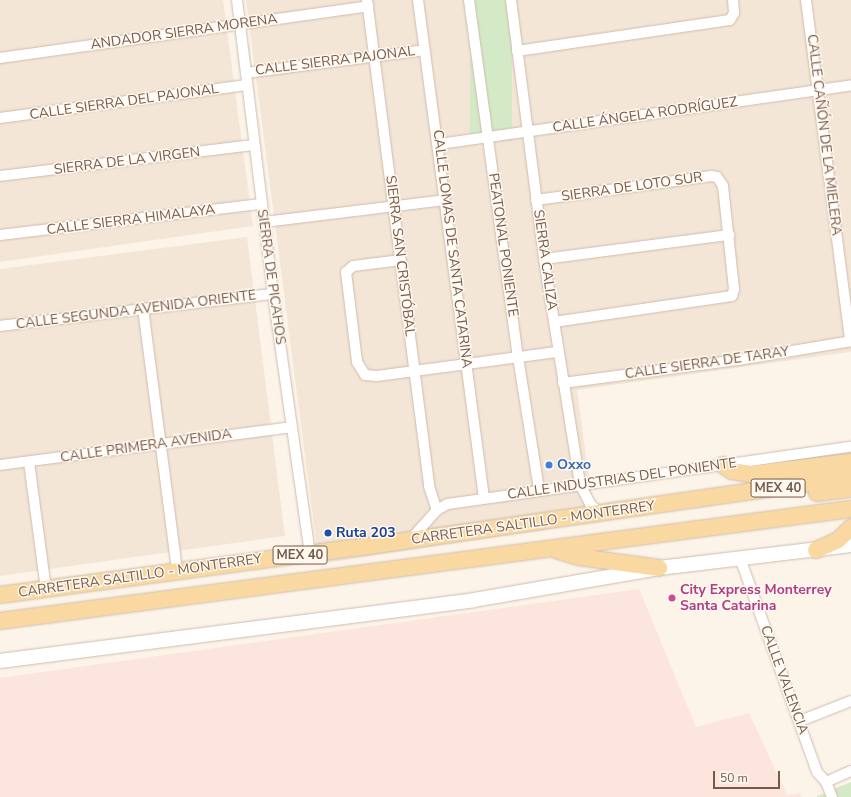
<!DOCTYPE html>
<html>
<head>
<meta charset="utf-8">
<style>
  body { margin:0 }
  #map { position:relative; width:851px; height:797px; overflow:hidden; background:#fcf4e8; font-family:"Nunito Sans",sans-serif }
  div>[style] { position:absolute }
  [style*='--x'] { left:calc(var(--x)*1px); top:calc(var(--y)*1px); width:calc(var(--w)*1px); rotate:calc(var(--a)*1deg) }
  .residential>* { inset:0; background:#f4e6d6 }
  .commercial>* { inset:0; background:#fce5dc }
  .green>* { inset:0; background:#d4eac6; transform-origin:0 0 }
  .roads { filter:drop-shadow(0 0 1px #cebcae) drop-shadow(0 0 1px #cebcae) }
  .street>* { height:10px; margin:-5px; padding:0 5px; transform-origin:5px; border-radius:5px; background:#fff }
  .secondary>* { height:14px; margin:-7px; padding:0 7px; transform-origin:7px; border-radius:7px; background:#fff }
  .primary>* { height:16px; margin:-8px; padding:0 8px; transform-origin:8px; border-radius:8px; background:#f9d9a1 }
  .dots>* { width:11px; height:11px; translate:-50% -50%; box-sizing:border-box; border:2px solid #fff8ee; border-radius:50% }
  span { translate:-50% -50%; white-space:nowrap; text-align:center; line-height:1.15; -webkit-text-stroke:3px #fff8ee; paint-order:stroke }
  .shield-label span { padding:1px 3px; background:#fff8ee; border:1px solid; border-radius:3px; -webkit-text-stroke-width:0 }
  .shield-label { font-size:13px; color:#765b4c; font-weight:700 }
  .street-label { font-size:14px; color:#765b4c }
  .shop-label { font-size:14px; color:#366cbe; font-weight:700 }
  .left { translate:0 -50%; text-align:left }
  .transit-label { font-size:14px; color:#164399; font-weight:700 }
  .hotel-label { font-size:14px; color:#b23c85; font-weight:700 }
  .scale { position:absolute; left:713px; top:771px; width:67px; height:18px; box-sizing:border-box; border:2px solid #765b4c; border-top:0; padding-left:5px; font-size:12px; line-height:14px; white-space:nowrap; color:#765b4c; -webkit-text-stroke:3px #fff8ee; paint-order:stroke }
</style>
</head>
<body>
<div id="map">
  <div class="residential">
    <i style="clip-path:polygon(0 0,223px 0,253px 226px,0 262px)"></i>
    <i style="clip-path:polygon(246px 0,851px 0,851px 352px,577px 390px,595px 522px,319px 564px)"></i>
    <i style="clip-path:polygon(247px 237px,285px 536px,0 576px,0 269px)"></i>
  </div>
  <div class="commercial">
    <i style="clip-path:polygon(639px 589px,696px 727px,749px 713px,787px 795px,800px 793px,802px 797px,0 797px,0 678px)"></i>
  </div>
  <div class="green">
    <i style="left:470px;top:0;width:42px;height:141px"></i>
    <i style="clip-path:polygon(851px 782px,851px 797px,817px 797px,817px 796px)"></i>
  </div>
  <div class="roads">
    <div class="street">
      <i style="--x:237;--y:0;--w:296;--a:83"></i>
      <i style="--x:273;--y:294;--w:263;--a:81.9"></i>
      <i style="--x:367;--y:0;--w:490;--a:82.7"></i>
      <i style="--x:429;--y:486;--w:25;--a:72"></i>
      <i style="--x:418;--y:0;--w:502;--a:82.45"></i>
      <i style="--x:469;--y:0;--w:360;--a:82.2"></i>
      <i style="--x:518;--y:357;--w:135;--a:81"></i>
      <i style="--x:511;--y:0;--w:261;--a:82.7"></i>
      <i style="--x:544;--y:259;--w:228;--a:80.9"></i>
      <i style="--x:580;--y:484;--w:22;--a:63"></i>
      <i style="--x:590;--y:504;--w:12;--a:42"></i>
      <i style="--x:806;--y:0;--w:344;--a:82.6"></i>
      <i style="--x:517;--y:51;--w:215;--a:-8.3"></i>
      <i style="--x:730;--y:20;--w:8;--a:-60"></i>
      <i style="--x:734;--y:13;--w:13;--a:-94"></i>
      <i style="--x:0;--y:58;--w:372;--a:-8"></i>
      <i style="--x:246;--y:73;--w:180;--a:-7.3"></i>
      <i style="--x:0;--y:118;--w:249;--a:-7.6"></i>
      <i style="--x:439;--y:144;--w:416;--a:-8.1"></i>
      <i style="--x:0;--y:176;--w:256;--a:-7"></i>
      <i style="--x:536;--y:200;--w:177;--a:-7.8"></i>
      <i style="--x:711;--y:176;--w:6;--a:9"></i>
      <i style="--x:717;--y:177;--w:11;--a:56"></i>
      <i style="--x:723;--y:186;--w:104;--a:83.9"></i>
      <i style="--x:734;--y:289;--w:7;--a:106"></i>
      <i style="--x:732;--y:296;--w:180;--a:171.7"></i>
      <i style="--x:264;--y:222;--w:182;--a:-6.9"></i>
      <i style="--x:0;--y:235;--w:263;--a:-6.8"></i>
      <i style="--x:544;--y:259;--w:187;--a:-7.4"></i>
      <i style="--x:401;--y:260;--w:48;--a:172.9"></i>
      <i style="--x:353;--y:266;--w:9;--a:139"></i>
      <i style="--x:346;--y:272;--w:91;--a:83"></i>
      <i style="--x:357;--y:362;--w:15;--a:58"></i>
      <i style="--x:365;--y:375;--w:12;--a:5"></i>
      <i style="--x:377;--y:376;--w:183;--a:-7.6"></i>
      <i style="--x:143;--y:308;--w:265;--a:82.6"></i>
      <i style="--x:0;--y:326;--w:275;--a:-6.7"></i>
      <i style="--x:563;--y:383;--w:177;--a:-7.5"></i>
      <i style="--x:738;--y:360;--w:115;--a:-9.5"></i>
      <i style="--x:29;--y:462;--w:128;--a:82.4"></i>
      <i style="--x:0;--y:465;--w:294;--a:-7.4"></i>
      <i style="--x:410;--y:540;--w:40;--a:-48"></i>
      <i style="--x:437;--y:510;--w:13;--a:-29"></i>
      <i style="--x:448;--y:504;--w:407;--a:-8.1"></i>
      <i style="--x:740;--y:558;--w:227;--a:70.2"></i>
      <i style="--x:817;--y:772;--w:13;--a:48"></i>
      <i style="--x:826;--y:782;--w:27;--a:-24"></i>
      <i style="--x:800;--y:721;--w:55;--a:-21.4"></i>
      <i style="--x:826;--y:782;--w:16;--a:68"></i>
    </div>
    <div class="secondary">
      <i style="--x:0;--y:661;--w:478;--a:-7.3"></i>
      <i style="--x:474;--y:600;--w:188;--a:-9.8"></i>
      <i style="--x:659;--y:568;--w:193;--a:-6.8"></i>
    </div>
    <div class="primary">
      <i style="--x:723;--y:465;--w:11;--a:34"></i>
      <i style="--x:732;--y:471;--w:20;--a:9"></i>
      <i style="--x:752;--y:474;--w:100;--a:-6.9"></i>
      <i style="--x:817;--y:493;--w:34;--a:-7"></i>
      <i style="--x:556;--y:550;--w:24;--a:17"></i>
      <i style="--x:579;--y:557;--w:81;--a:7.8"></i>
      <i style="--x:816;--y:550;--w:24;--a:-24"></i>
      <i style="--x:838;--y:540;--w:18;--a:-43"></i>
      <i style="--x:0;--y:595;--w:357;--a:-7.6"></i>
      <i style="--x:354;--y:548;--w:502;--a:-8.13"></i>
      <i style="--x:0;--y:621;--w:858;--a:-7.5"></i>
    </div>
  </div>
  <div class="dots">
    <i style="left:549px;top:465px;background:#3f7fe0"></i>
    <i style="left:328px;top:533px;background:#1a4fb4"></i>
    <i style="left:672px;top:598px;background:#d1479c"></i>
  </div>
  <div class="shield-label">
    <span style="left:778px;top:488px">MEX 40</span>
    <span style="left:300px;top:555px">MEX 40</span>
  </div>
  <div class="street-label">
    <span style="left:184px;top:32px;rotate:-8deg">ANDADOR SIERRA MORENA</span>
    <span style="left:335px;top:61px;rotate:-7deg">CALLE SIERRA PAJONAL</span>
    <span style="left:124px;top:102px;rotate:-8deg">CALLE SIERRA DEL PAJONAL</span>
    <span style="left:645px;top:115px;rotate:-8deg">CALLE ÁNGELA RODRÍGUEZ</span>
    <span style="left:824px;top:135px;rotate:83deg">CALLE CAÑÓN DE LA MIELERA</span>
    <span style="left:127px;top:161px;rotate:-7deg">SIERRA DE LA VIRGEN</span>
    <span style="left:632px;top:187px;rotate:-8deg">SIERRA DE LOTO SUR</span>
    <span style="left:131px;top:220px;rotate:-7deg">CALLE SIERRA HIMALAYA</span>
    <span style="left:503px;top:245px;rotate:82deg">PEATONAL PONIENTE</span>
    <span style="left:452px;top:249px;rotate:83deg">CALLE LOMAS DE SANTA CATARINA</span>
    <span style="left:400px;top:256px;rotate:83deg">SIERRA SAN CRISTÓBAL</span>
    <span style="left:545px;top:260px;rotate:82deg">SIERRA CALIZA</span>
    <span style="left:271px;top:277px;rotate:82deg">SIERRA DE PICAHOS</span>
    <span style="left:136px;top:310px;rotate:-7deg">CALLE SEGUNDA AVENIDA ORIENTE</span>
    <span style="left:707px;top:363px;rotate:-8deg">CALLE SIERRA DE TARAY</span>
    <span style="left:146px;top:446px;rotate:-8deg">CALLE PRIMERA AVENIDA</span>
    <span style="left:622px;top:479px;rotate:-8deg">CALLE INDUSTRIAS DEL PONIENTE</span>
    <span style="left:533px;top:523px;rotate:-8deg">CARRETERA SALTILLO - MONTERREY</span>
    <span style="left:140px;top:576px;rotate:-8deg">CARRETERA SALTILLO - MONTERREY</span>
    <span style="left:784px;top:680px;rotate:70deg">CALLE VALENCIA</span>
  </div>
  <div class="shop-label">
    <span class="left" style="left:557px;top:465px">Oxxo</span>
  </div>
  <div class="transit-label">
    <span class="left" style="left:336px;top:533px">Ruta 203</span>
  </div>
  <div class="hotel-label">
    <span class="left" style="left:680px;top:598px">City Express Monterrey<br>Santa Catarina</span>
  </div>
  <div class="scale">50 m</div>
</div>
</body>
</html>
